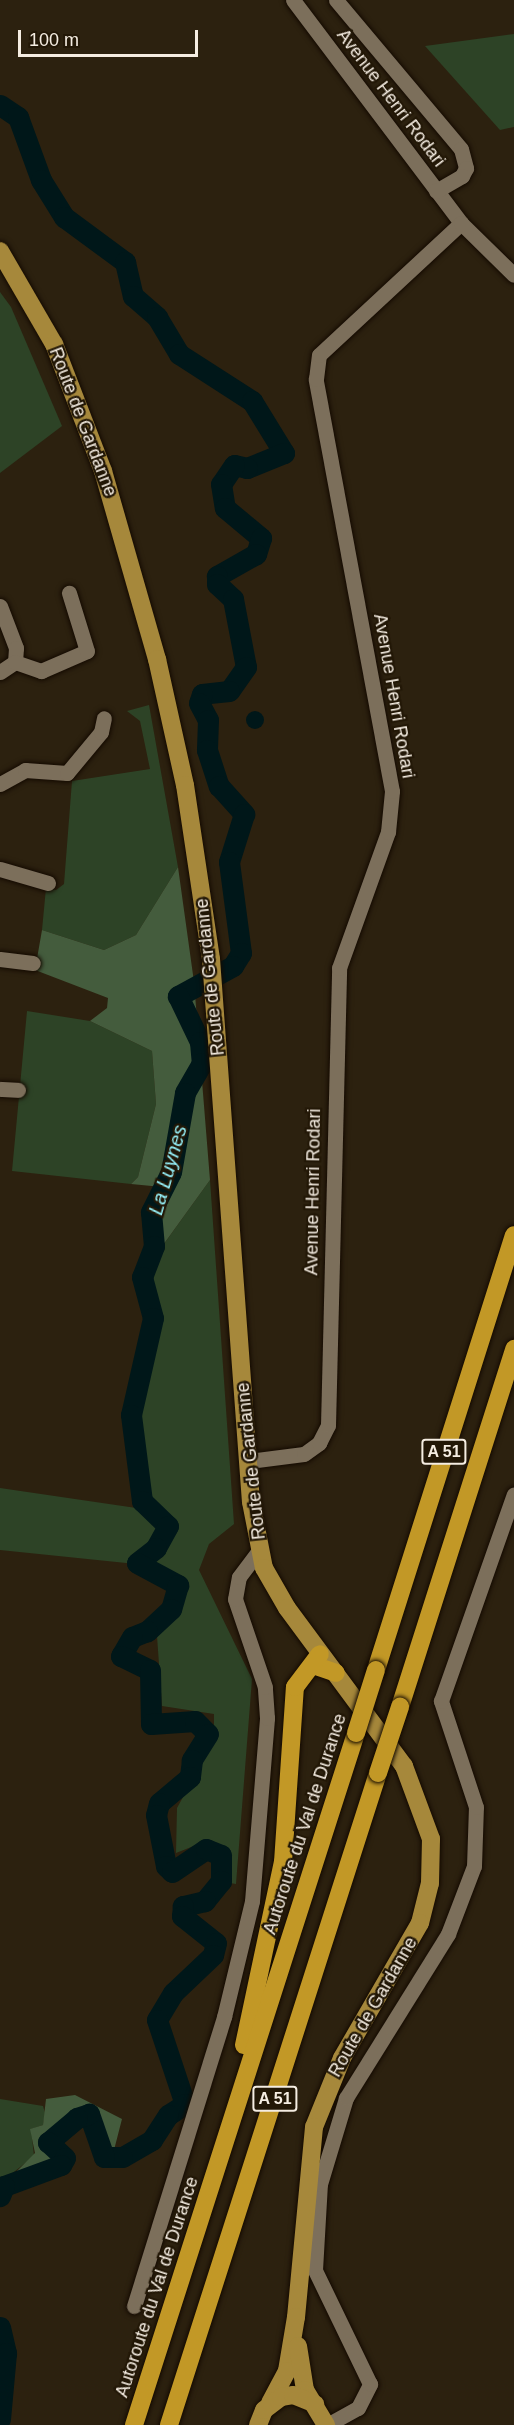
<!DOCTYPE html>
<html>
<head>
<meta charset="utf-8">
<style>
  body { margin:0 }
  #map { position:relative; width:514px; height:2425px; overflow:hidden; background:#2c210f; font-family:Arial,sans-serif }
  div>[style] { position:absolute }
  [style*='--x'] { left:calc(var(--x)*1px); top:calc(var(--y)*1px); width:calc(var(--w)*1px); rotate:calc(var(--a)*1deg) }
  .green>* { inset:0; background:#2d4326 }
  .forest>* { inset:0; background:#445c3d }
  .water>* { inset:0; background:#001719 }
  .round { border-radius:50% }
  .river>* { height:21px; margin:-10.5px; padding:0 10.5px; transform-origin:10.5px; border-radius:10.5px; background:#001719 }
  .roads { filter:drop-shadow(0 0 2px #140a00) drop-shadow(0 0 2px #140a00) }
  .minor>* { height:15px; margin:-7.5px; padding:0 7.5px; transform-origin:7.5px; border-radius:7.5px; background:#7c6f5b }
  .major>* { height:18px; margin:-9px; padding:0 9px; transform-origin:9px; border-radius:9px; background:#a6883b }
  .highway>* { height:18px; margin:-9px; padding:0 9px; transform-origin:9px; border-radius:9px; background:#c29826 }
  .bridges { filter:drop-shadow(0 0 2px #140a00) drop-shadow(0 0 2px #140a00) }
  .highway-bridge>* { height:18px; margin:-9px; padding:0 9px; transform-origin:9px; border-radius:9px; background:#c29826 }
  span { translate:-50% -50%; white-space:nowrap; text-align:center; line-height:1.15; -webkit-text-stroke:4.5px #221706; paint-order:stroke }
  .shield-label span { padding:2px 4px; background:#221706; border:2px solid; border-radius:4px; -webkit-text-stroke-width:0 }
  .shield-label { font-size:16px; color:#f5ede2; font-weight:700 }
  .street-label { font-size:18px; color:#f5ede2 }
  .water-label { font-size:20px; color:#94eff7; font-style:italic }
  .scale { position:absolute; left:18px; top:30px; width:180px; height:27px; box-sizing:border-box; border:3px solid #f5ede2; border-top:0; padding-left:8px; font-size:18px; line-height:21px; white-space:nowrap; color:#f5ede2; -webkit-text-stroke:4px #221706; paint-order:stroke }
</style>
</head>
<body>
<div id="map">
  <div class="green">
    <i style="clip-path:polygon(514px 34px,514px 127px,500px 130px,425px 46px)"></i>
    <i style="clip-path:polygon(0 292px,11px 307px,62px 426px,0 473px)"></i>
    <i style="clip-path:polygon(149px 705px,178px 867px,136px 935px,104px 950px,42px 930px,46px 888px,56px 890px,64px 884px,72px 781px,150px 769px,140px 721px,127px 711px)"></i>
    <i style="clip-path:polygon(27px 1011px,90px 1021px,152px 1051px,156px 1104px,138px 1177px,131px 1184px,12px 1171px)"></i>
    <i style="clip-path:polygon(210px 1180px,234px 1524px,209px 1544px,199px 1570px,252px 1679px,236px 1884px,224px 1882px,221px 1848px,209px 1840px,176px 1853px,177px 1808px,214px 1741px,214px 1714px,162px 1706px,157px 1636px,184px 1604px,185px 1588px,174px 1576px,141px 1563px,157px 1549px,171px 1524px,146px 1501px,134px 1418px,155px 1318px,146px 1269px)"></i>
    <i style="clip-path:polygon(0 1488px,143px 1509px,164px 1521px,165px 1527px,156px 1543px,136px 1556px,136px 1564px,0 1550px)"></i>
    <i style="clip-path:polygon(0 2099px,43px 2106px,45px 2113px,43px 2125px,31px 2129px,34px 2156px,0 2183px)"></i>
  </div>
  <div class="forest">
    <i style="clip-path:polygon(178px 867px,194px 982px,210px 1180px,153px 1259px,145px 1262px,153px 1241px,149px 1217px,162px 1187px,131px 1184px,138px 1177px,156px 1104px,152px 1051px,90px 1021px,107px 1008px,108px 998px,35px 970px,42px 930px,104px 950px,136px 935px)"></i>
    <i style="clip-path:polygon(75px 2095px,122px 2119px,113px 2154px,105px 2154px,94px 2118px,82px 2111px,43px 2144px,59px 2163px,19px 2174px,0 2188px,35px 2153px,30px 2129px,43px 2125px,46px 2099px)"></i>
  </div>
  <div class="water">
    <i class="round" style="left:246px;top:711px;width:18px;height:18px"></i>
  </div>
  <div class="river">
    <i style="--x:0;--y:105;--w:22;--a:34"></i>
    <i style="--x:18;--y:117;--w:67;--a:69.9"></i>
    <i style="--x:41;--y:180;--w:44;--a:58.1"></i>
    <i style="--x:64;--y:217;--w:76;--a:36.4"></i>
    <i style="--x:125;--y:262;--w:35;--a:77"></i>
    <i style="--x:133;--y:296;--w:32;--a:41"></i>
    <i style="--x:157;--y:317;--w:43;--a:59.3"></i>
    <i style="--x:179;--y:354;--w:87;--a:32.8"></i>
    <i style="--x:252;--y:401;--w:61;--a:58.4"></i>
    <i style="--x:284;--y:453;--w:40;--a:158"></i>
    <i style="--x:247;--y:468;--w:13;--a:-167"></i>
    <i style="--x:234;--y:465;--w:23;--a:124"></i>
    <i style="--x:221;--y:484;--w:24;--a:81"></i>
    <i style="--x:225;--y:508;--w:47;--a:39.8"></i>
    <i style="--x:261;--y:538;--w:17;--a:107"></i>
    <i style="--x:256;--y:554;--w:45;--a:150.6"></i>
    <i style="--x:217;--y:576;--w:8;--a:90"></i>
    <i style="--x:217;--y:584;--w:22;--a:43"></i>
    <i style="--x:233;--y:599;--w:69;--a:79.2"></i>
    <i style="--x:246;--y:667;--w:29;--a:125"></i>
    <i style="--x:229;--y:691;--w:27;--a:174"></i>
    <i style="--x:202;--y:694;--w:9;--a:108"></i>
    <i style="--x:199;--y:703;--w:19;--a:62"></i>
    <i style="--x:208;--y:720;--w:30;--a:92"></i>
    <i style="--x:207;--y:750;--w:38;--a:72"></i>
    <i style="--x:219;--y:786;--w:38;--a:48"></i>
    <i style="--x:244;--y:814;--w:50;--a:107.4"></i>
    <i style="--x:229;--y:862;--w:92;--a:82.5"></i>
    <i style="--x:241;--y:953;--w:15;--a:122"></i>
    <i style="--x:233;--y:966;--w:63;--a:151.4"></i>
    <i style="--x:178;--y:996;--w:51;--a:64.4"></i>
    <i style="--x:200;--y:1042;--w:21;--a:85"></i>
    <i style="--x:202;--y:1063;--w:34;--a:120"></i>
    <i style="--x:185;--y:1093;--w:80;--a:100"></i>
    <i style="--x:171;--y:1172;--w:45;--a:116.6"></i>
    <i style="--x:151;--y:1212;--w:34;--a:85"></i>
    <i style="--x:154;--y:1246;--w:33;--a:111"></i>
    <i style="--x:142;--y:1277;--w:42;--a:75"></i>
    <i style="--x:153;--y:1318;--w:99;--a:102.8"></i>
    <i style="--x:131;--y:1415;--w:87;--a:82.7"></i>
    <i style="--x:142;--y:1501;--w:36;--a:44"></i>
    <i style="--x:168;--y:1526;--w:25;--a:119"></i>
    <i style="--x:156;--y:1548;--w:24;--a:142"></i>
    <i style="--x:137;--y:1563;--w:47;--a:28.2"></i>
    <i style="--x:178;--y:1585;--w:25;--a:106"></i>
    <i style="--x:171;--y:1609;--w:33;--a:137"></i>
    <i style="--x:147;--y:1631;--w:16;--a:158"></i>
    <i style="--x:132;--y:1637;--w:22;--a:120"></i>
    <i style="--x:121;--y:1656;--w:32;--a:26"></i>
    <i style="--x:150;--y:1670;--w:54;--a:88.9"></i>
    <i style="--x:151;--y:1724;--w:44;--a:-3.9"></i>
    <i style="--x:195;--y:1721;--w:18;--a:45"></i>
    <i style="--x:208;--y:1734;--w:31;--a:122"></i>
    <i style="--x:192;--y:1760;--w:17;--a:97"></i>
    <i style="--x:190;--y:1777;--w:40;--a:140"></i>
    <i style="--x:159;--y:1803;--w:12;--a:104"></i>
    <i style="--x:156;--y:1815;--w:52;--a:78.9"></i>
    <i style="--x:166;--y:1866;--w:8;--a:45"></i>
    <i style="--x:172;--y:1872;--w:41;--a:-34.1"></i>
    <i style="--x:206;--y:1849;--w:16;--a:22"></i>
    <i style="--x:221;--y:1855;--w:26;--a:90"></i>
    <i style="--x:221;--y:1881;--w:26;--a:129"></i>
    <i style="--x:205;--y:1901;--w:23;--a:167"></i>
    <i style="--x:183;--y:1906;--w:10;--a:96"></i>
    <i style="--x:182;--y:1916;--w:43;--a:38.5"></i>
    <i style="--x:216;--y:1943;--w:12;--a:104"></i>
    <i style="--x:213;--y:1955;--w:55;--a:136.5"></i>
    <i style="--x:173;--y:1993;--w:31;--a:121"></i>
    <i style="--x:157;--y:2020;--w:89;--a:71.6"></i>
    <i style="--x:185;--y:2104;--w:20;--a:147"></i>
    <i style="--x:168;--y:2115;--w:30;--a:123"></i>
    <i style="--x:152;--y:2140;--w:34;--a:150"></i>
    <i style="--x:122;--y:2157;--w:18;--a:180"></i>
    <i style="--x:104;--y:2157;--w:46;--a:-109.2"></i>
    <i style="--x:89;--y:2114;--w:13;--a:162"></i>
    <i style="--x:77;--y:2118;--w:38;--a:140"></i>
    <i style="--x:48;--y:2142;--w:23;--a:43"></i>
    <i style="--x:65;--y:2158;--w:8;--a:120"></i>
    <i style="--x:61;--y:2165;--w:61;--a:159.8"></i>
    <i style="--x:4;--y:2186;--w:11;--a:112"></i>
    <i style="--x:0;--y:2327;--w:27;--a:77"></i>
    <i style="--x:6;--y:2353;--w:66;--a:95.2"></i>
  </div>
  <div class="roads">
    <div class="minor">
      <i style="--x:293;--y:0;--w:279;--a:53"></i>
      <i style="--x:336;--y:0;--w:194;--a:50"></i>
      <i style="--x:461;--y:149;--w:20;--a:75"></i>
      <i style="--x:466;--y:168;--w:9;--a:117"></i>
      <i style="--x:462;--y:176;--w:30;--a:150"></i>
      <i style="--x:0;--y:606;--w:45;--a:69.1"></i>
      <i style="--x:16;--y:648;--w:14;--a:94"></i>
      <i style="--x:15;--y:662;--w:18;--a:146"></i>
      <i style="--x:15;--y:662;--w:28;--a:19"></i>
      <i style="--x:41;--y:671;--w:50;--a:-23.5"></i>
      <i style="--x:87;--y:651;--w:61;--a:-107.2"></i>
      <i style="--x:0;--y:784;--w:29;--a:-29"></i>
      <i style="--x:25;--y:770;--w:42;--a:4.1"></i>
      <i style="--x:67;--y:773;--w:53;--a:-50.3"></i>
      <i style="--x:101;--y:732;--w:14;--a:-78"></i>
      <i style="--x:0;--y:869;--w:50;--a:16.3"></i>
      <i style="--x:0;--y:959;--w:33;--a:7"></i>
      <i style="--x:0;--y:1089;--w:18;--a:3"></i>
      <i style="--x:249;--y:1461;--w:55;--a:-7.3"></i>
      <i style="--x:304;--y:1454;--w:19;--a:-36"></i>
      <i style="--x:319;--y:1443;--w:20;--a:-63"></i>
      <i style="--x:328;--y:1425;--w:457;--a:-88.6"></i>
      <i style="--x:339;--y:968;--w:145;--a:-70.2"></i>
      <i style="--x:388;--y:832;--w:41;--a:-84.4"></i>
      <i style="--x:392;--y:791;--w:419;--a:-100.5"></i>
      <i style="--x:316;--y:379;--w:24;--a:-83"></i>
      <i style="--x:319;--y:355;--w:194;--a:-42.9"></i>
      <i style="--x:461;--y:223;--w:74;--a:44.5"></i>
      <i style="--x:134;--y:2306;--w:303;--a:-72.7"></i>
      <i style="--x:224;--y:2017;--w:119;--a:-76.4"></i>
      <i style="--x:252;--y:1901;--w:184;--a:-85.3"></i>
      <i style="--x:267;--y:1718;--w:31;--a:-94"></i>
      <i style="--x:265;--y:1687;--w:93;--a:-108.8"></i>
      <i style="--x:235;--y:1599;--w:22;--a:-80"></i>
      <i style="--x:239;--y:1577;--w:35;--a:-53"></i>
      <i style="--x:327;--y:2425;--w:35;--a:-29"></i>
      <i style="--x:358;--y:2408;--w:27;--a:-63"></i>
      <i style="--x:370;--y:2384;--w:127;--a:-115.8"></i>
      <i style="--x:315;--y:2270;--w:86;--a:-86.7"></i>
      <i style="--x:320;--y:2184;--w:90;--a:-73.2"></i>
      <i style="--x:346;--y:2098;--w:193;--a:-58.1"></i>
      <i style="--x:448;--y:1934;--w:73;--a:-69.1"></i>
      <i style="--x:474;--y:1866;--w:59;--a:-88.1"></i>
      <i style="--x:476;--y:1807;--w:112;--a:-108.3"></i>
      <i style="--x:441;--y:1701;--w:219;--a:-70.6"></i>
    </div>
    <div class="major">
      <i style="--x:0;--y:251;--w:108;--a:59.9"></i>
      <i style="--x:54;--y:344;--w:136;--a:68.9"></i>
      <i style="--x:103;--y:471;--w:196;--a:74"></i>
      <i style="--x:157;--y:659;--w:129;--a:77.5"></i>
      <i style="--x:185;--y:785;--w:176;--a:81.5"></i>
      <i style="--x:211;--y:959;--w:544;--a:85.79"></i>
      <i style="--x:251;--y:1502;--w:67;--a:78.9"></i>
      <i style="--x:264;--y:1568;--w:46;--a:60.1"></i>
      <i style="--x:287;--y:1608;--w:197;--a:53.5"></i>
      <i style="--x:404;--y:1766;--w:78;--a:69.7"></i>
      <i style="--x:431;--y:1839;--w:44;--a:91.3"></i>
      <i style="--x:430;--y:1883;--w:41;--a:104"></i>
      <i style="--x:420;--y:1923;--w:156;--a:120"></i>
      <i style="--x:342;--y:2058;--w:74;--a:112.1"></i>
      <i style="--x:314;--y:2127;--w:191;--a:95.4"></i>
      <i style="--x:296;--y:2317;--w:55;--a:99.5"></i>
      <i style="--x:287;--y:2371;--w:36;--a:118"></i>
      <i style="--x:298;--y:2346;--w:45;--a:81"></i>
      <i style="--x:305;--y:2390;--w:41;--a:59"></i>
      <i style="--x:258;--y:2425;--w:16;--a:-68"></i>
      <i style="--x:264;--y:2410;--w:21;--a:-37"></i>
      <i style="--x:281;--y:2397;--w:12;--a:-9"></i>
      <i style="--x:293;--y:2395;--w:24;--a:22"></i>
    </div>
    <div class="highway">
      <i style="--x:313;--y:1665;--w:24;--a:19"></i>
      <i style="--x:376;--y:1670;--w:456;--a:-72.4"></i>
      <i style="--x:400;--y:1707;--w:376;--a:-72.3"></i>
      <i style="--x:244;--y:2045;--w:187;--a:-78"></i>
      <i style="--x:283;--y:1862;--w:175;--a:-86.1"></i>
      <i style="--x:295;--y:1687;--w:41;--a:-52.9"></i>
      <i style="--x:134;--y:2425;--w:727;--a:-72.21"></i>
      <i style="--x:169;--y:2425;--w:685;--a:-72.23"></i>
    </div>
  </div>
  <div class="bridges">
    <div class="highway-bridge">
      <i style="--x:356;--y:1733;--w:66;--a:-72.4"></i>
      <i style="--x:378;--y:1773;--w:70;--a:-71.6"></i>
    </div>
  </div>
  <div class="shield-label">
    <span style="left:444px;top:1452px">A 51</span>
    <span style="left:275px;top:2099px">A 51</span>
  </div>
  <div class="street-label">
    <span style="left:391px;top:98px;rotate:53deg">Avenue Henri Rodari</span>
    <span style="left:83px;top:422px;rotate:69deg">Route de Gardanne</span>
    <span style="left:394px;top:696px;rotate:80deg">Avenue Henri Rodari</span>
    <span style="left:210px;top:977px;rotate:-96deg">Route de Gardanne</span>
    <span style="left:313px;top:1192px;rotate:-89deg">Avenue Henri Rodari</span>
    <span style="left:251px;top:1461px;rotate:-96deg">Route de Gardanne</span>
    <span style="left:305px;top:1824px;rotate:-72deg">Autoroute du Val de Durance</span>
    <span style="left:373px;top:2007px;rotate:-60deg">Route de Gardanne</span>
    <span style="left:157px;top:2287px;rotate:-72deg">Autoroute du Val de Durance</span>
  </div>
  <div class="water-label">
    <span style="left:168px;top:1170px;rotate:-74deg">La Luynes</span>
  </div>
  <div class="scale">100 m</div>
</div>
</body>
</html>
